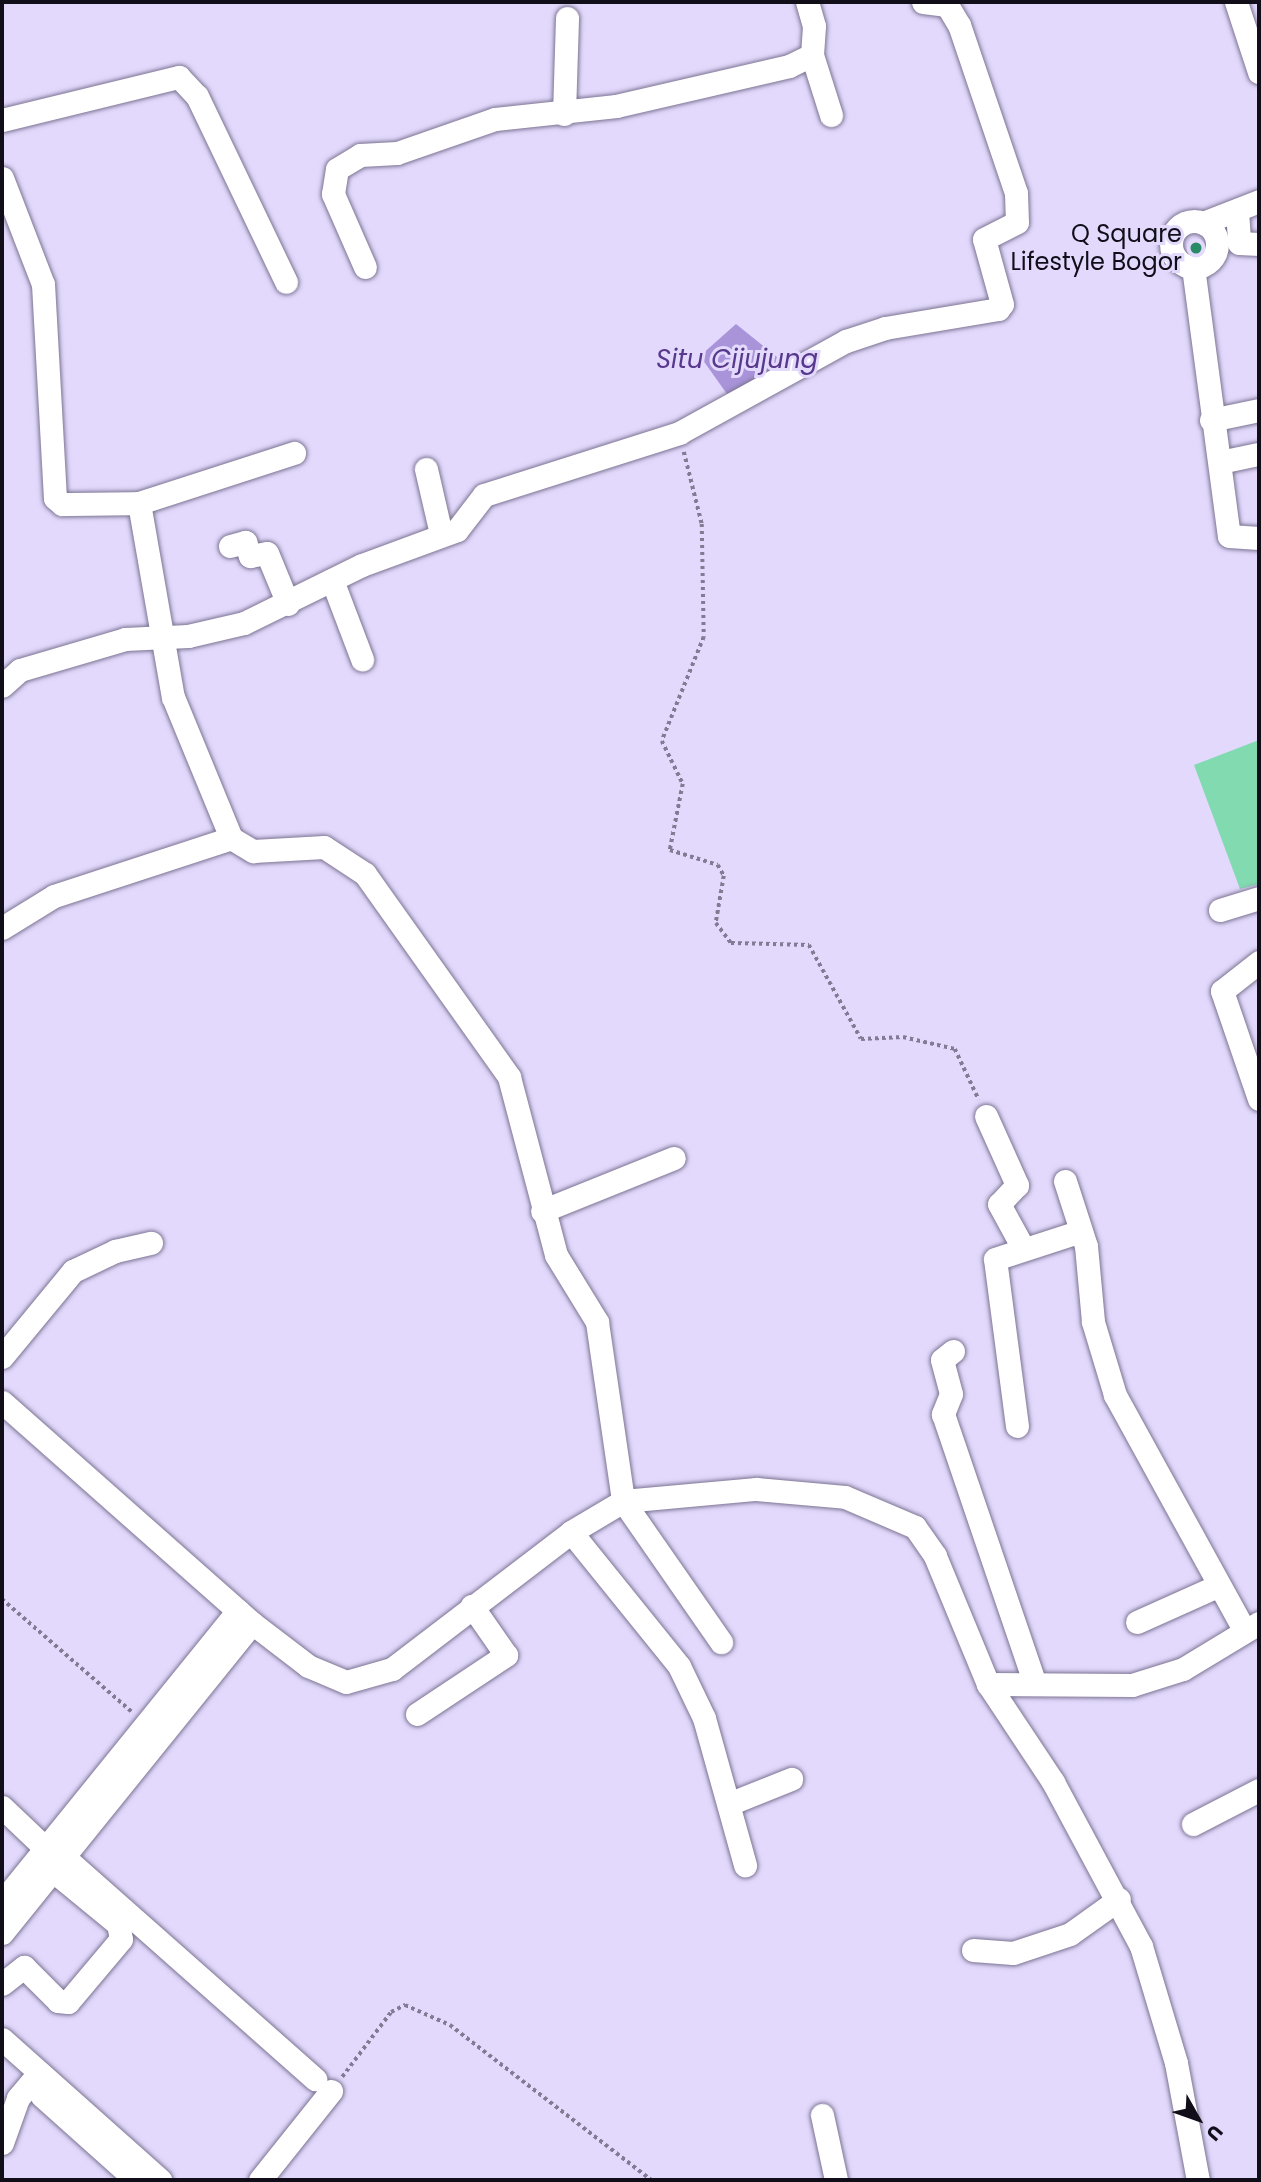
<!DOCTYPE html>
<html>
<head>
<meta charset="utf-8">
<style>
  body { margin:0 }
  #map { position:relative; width:1261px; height:2182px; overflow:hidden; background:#e2d9fc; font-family:Poppins,sans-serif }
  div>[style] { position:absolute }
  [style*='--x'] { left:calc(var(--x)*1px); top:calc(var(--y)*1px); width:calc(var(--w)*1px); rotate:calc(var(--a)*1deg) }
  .water>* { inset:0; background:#a994da }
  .building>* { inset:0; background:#82dab1 }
  .path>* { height:3.5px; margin-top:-1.75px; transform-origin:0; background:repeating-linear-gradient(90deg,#817b93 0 3.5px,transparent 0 7px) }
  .roads { filter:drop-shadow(0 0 2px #7d7493) drop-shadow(0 0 2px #7d7493) }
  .minor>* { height:23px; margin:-11.5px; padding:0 11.5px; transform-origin:11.5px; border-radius:11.5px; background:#fff }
  .minor>.ring { margin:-11.5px; padding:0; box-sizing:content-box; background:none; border:23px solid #fff; border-radius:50% }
  .dots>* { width:19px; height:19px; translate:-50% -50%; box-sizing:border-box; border:4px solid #e2d9fc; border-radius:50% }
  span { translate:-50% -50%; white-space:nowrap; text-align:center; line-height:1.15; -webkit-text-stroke:6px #e2d9fc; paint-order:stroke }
  .poi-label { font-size:24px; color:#110e19 }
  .right { translate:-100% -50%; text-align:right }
  .water-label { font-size:26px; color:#57388c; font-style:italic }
  .frame { position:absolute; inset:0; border:4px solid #110e19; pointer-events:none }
  .north { position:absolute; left:1163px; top:2084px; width:70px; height:70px; -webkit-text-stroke:5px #e2d9fc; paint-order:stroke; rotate:130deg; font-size:19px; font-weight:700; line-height:28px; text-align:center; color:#110e19 }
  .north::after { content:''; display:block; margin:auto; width:24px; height:32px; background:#110e19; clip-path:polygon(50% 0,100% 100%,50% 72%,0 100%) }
</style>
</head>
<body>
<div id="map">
  <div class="water">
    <i style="clip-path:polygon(736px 324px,777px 357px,773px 371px,727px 394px,700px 356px)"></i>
  </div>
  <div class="building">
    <i style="clip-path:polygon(1259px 740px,1259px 884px,1240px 889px,1194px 765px)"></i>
  </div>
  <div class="path">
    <i style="--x:684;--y:452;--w:74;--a:76"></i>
    <i style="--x:702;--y:524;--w:113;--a:89"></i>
    <i style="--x:704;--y:637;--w:112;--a:112"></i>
    <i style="--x:662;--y:741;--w:48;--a:64"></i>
    <i style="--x:683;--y:784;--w:67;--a:101.1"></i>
    <i style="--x:670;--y:850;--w:50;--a:17.4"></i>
    <i style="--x:718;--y:865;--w:13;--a:61"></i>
    <i style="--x:724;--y:876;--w:48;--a:99.7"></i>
    <i style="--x:716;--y:923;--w:25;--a:53"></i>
    <i style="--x:731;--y:943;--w:78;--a:1.5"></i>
    <i style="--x:809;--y:945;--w:107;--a:61"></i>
    <i style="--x:861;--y:1039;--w:42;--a:-2.7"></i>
    <i style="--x:903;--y:1037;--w:53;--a:13"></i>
    <i style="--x:955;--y:1049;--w:56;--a:64.8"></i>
    <i style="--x:2;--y:1599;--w:172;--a:41"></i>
    <i style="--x:342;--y:2077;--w:81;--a:-53"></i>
    <i style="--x:391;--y:2012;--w:16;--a:-27"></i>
    <i style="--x:405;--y:2005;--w:49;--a:24"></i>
    <i style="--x:450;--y:2025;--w:254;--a:37.6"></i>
  </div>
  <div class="roads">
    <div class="minor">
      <i style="--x:1236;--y:2;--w:74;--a:71.8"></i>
      <i style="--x:812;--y:55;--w:63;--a:72.4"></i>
      <i style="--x:564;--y:114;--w:96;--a:-88.2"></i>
      <i style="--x:2;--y:120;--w:182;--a:-13.7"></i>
      <i style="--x:179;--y:77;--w:26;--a:47"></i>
      <i style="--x:197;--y:96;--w:206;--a:64.4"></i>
      <i style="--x:2;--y:178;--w:114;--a:68.9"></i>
      <i style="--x:43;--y:284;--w:214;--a:86.8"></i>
      <i style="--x:55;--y:498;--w:9;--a:41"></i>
      <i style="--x:62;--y:504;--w:77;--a:-0.7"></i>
      <i style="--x:139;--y:503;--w:197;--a:80.1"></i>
      <i style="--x:173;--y:697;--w:152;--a:67.6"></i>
      <i style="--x:231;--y:838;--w:26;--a:31"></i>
      <i style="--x:253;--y:851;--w:71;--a:-3.2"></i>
      <i style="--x:324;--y:847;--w:49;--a:33.4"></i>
      <i style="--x:365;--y:874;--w:249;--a:54.6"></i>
      <i style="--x:509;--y:1077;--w:184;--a:75.2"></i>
      <i style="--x:556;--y:1255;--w:79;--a:58.5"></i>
      <i style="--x:597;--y:1322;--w:181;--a:81.7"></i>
      <i style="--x:623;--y:1501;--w:172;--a:55.2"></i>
      <i style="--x:1237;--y:211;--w:32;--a:86"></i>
      <i style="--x:1239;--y:243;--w:20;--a:3"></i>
      <i class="ring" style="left:1171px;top:221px;width:23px;height:23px"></i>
      <i style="--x:1203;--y:223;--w:60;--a:-21.4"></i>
      <i style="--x:365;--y:267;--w:80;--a:-113.7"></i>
      <i style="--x:333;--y:194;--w:25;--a:-81"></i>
      <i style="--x:337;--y:169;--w:27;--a:-31"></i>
      <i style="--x:360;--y:155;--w:37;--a:-3"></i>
      <i style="--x:397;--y:153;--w:104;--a:-19.1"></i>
      <i style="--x:495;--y:119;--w:122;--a:-6.1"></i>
      <i style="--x:616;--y:106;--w:178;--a:-13"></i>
      <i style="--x:789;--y:66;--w:25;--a:-26"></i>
      <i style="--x:812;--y:55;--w:29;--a:-86"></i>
      <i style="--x:814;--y:26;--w:25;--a:-106"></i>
      <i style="--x:1193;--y:267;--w:271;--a:82.4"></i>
      <i style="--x:1229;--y:536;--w:30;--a:4"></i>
      <i style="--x:1211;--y:420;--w:49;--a:-11.8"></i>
      <i style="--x:1220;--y:462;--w:40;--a:-12"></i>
      <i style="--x:426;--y:469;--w:67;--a:77"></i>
      <i style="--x:139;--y:503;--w:163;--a:-17.9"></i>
      <i style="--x:230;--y:546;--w:16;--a:-15"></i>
      <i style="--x:245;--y:542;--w:15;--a:70"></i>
      <i style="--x:250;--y:556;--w:17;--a:-10"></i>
      <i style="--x:267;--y:553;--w:55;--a:67.6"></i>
      <i style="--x:332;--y:580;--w:85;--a:69.2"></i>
      <i style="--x:2;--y:686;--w:24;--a:-42"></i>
      <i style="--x:20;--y:670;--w:109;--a:-16.4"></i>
      <i style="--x:125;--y:639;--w:63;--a:-2.7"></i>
      <i style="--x:188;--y:636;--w:57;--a:-13.1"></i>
      <i style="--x:244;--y:623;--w:131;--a:-26.2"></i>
      <i style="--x:362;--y:565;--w:101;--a:-20.2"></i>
      <i style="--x:457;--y:530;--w:44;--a:-52.4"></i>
      <i style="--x:484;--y:495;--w:205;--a:-17.6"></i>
      <i style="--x:679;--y:433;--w:191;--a:-28.9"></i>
      <i style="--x:846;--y:341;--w:41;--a:-18.4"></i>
      <i style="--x:885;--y:328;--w:115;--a:-9.5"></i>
      <i style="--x:998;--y:309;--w:6;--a:-51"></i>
      <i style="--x:1002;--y:304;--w:67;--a:-105.5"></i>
      <i style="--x:984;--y:239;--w:37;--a:-27"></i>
      <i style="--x:1017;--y:222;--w:29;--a:-92"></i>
      <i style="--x:1016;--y:193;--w:177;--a:-108.7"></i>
      <i style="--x:959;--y:25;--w:23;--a:-121"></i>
      <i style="--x:947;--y:5;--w:24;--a:-173"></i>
      <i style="--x:1220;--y:910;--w:41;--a:-17.1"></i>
      <i style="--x:2;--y:928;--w:61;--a:-31.6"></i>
      <i style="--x:54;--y:896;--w:186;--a:-18.1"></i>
      <i style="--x:1259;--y:962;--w:47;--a:141.9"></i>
      <i style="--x:1222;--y:991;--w:114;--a:71.1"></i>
      <i style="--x:986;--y:1116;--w:76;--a:65.8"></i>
      <i style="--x:1017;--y:1185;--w:26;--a:133"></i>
      <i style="--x:999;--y:1204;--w:48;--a:61.3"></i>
      <i style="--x:1065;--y:1181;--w:68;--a:72.1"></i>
      <i style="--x:1086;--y:1246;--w:76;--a:84.7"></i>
      <i style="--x:1093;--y:1322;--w:76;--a:73.2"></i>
      <i style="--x:1115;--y:1395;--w:269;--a:61.2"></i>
      <i style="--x:542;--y:1211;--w:142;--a:-21.9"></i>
      <i style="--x:953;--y:1351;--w:14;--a:141"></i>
      <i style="--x:942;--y:1360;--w:35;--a:75"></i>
      <i style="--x:951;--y:1394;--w:22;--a:112"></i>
      <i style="--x:943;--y:1414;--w:285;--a:71.2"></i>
      <i style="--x:2;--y:1357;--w:112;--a:-50.5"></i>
      <i style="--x:73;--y:1271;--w:47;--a:-25.5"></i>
      <i style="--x:115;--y:1251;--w:37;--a:-13"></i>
      <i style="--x:2;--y:1402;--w:334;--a:41.5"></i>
      <i style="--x:252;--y:1623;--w:71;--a:37.5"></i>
      <i style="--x:308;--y:1666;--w:41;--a:22.8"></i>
      <i style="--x:346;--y:1682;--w:48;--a:-15.8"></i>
      <i style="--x:392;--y:1669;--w:225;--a:-37.4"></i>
      <i style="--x:571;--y:1532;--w:61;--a:-30.8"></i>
      <i style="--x:623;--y:1501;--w:134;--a:-5.2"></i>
      <i style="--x:756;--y:1489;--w:89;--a:5.1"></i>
      <i style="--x:845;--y:1497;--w:76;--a:23.2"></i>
      <i style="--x:915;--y:1527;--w:35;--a:55"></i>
      <i style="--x:935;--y:1556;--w:139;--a:67.5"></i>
      <i style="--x:988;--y:1684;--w:144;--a:0.4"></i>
      <i style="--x:1132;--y:1685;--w:53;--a:-17.4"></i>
      <i style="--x:1183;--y:1669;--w:89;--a:-31.2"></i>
      <i style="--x:1017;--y:1426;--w:168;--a:-97.5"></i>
      <i style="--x:995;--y:1259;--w:90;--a:-18"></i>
      <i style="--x:571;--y:1532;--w:172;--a:51.1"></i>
      <i style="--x:679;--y:1666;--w:58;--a:64.3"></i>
      <i style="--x:704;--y:1718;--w:153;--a:74.4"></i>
      <i style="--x:1137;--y:1622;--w:85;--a:-24.2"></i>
      <i style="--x:988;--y:1684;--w:118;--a:56.4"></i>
      <i style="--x:1053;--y:1782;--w:186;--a:61.8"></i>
      <i style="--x:1141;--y:1946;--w:122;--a:73.3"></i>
      <i style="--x:1176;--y:2063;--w:119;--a:79.4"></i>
      <i style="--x:417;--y:1714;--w:107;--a:-33.5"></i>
      <i style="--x:506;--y:1655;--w:60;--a:-124.8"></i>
      <i style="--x:731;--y:1803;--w:65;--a:-21.8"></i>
      <i style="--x:2;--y:1807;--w:59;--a:43.6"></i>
      <i style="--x:1193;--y:1824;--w:74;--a:-27.3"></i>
      <i style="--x:63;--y:1856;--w:337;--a:41.5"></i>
      <i style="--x:2;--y:1902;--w:375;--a:-51"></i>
      <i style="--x:2;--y:1933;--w:398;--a:-51.1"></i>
      <i style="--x:973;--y:1950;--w:40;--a:4.3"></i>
      <i style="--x:1013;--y:1953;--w:60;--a:-18.4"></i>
      <i style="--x:1070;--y:1934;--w:60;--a:-35.5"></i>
      <i style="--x:2;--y:1984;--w:28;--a:-38"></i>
      <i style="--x:24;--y:1967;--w:48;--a:45"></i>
      <i style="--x:58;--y:2001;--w:10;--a:6"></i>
      <i style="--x:68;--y:2002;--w:82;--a:-49.9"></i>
      <i style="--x:121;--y:1939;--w:15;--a:-101"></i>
      <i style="--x:118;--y:1924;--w:85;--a:-140.7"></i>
      <i style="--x:2;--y:2039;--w:212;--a:41.7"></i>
      <i style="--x:42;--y:2096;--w:126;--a:41.8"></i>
      <i style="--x:822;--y:2115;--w:66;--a:77.8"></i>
      <i style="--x:2;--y:2143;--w:48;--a:-70.4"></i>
      <i style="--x:18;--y:2098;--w:33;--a:-50"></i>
      <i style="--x:260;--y:2180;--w:114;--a:-51.4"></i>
    </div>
  </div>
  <div class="dots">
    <i style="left:1196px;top:248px;background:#298c66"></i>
  </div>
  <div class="poi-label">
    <span class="right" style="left:1182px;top:248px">Q Square<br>Lifestyle Bogor</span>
  </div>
  <div class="water-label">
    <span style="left:737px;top:360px">Situ Cijujung</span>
  </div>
  <div class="frame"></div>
  <div class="north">U</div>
</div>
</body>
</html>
